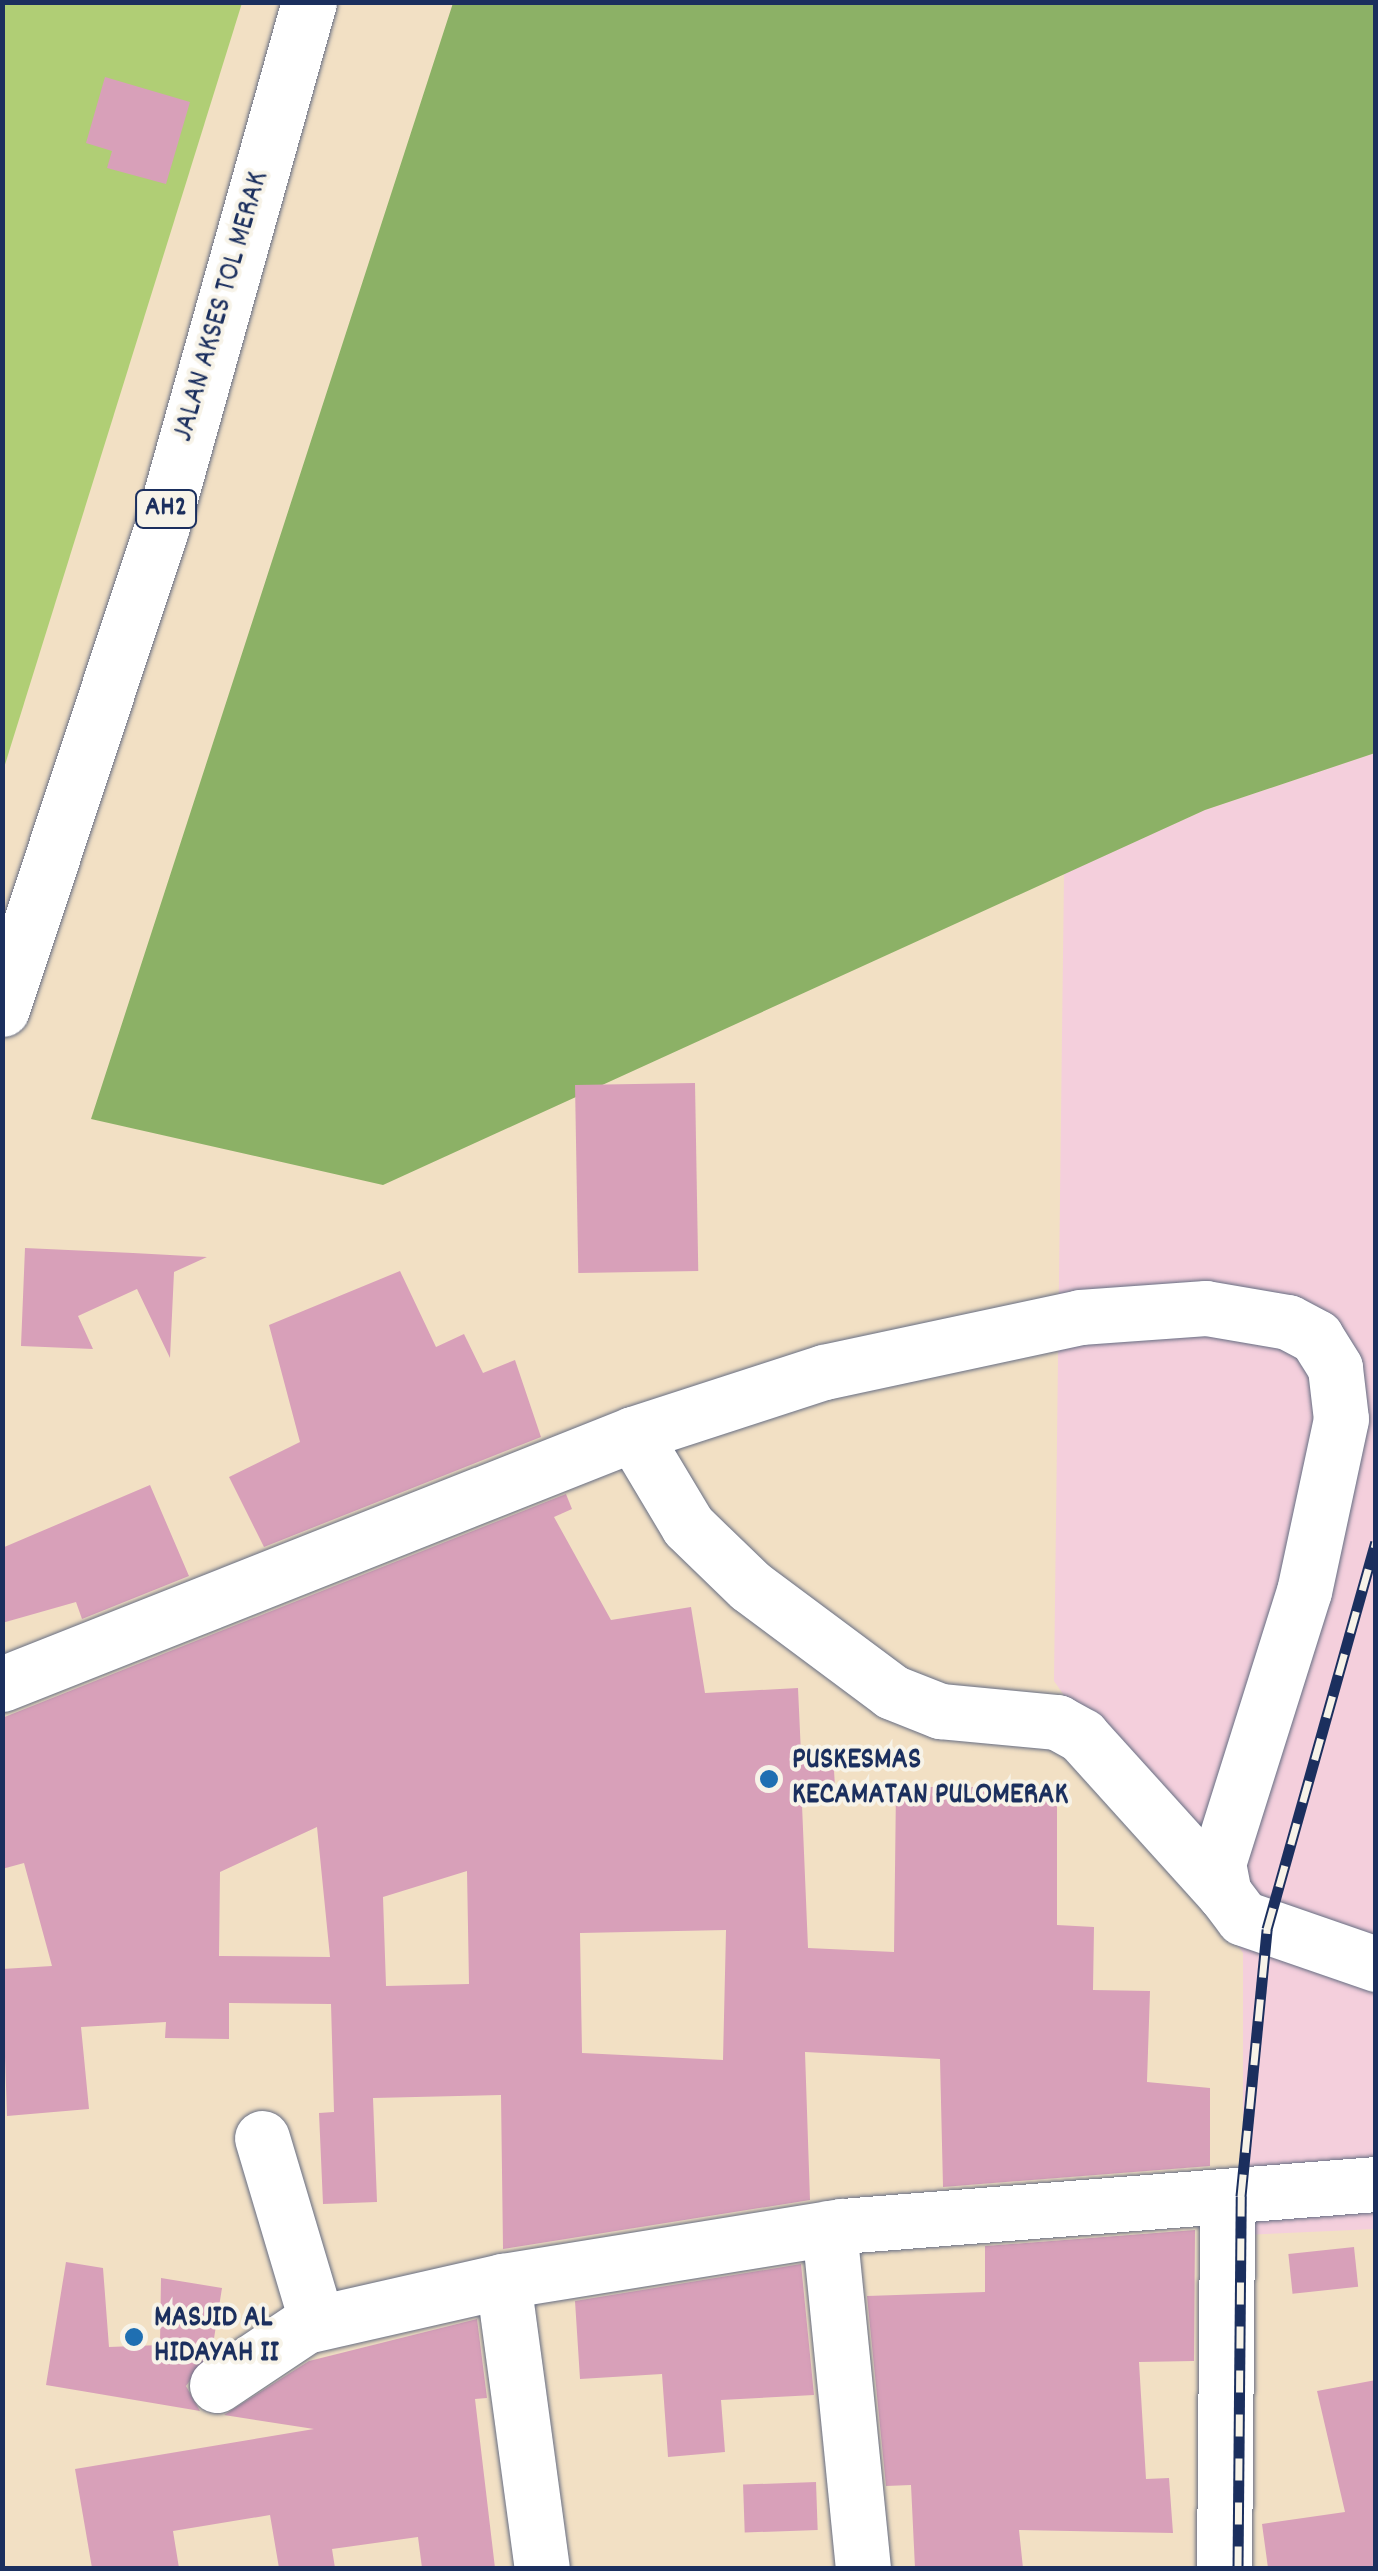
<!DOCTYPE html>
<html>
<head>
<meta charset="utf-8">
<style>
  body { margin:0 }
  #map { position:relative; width:1378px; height:2571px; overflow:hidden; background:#f2e0c4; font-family:Dekko,sans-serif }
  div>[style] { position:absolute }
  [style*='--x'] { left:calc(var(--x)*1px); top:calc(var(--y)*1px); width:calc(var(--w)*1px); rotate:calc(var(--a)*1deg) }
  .built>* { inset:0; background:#f4cfdc }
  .green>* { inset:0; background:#b0ce75 }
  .forest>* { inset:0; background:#8cb166 }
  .building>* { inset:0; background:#d8a0b9; transform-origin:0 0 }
  .roads { filter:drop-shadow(0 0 2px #666d82) drop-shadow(0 0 2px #666d82) }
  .minor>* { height:55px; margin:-27.5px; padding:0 27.5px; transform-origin:27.5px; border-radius:27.5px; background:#fff }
  .highway>* { height:55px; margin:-27.5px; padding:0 27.5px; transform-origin:27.5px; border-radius:27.5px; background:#fff }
  .rail>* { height:11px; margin-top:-5.5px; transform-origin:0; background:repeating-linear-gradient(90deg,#f7f3e8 0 22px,#1b2f5e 0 44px); box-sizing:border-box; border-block:2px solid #1b2f5e }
  .dots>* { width:28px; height:28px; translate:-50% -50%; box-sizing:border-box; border:5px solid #f7f3e8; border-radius:50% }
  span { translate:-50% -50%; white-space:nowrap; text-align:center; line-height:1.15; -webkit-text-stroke:8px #f7f3e8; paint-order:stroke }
  .shield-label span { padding:2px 8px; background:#f7f3e8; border:2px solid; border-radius:8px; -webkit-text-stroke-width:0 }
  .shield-label { font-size:28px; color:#1b2f5e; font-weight:700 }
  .street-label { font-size:30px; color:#1b2f5e }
  .poi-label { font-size:30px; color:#1b2f5e; font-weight:700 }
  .left { translate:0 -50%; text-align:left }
  .frame { position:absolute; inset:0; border:5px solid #1b2f5e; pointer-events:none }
</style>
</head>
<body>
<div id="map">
  <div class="built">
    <i style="clip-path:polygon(1375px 753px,1375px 2229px,1243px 2235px,1243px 1953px,1054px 1681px,1064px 874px,1205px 810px)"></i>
  </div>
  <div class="green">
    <i style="clip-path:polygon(3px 3px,242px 3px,3px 771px)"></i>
  </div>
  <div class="forest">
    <i style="clip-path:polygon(453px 3px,1375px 3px,1375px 753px,1205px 810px,383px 1185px,91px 1119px)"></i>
  </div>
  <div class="building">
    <i style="clip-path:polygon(105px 77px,190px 102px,166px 184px,107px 168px,112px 151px,86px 143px)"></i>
    <i style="left:695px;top:1083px;width:188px;height:120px;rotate:89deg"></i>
    <i style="clip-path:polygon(25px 1248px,133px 1253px,207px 1257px,174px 1272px,170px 1358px,137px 1289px,78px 1316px,93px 1349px,21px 1346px)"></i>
    <i style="clip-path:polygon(400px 1271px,436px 1347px,464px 1334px,483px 1373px,515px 1360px,541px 1437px,264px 1547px,229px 1477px,300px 1442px,269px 1325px)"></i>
    <i style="clip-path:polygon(150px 1485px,189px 1576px,82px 1619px,76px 1602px,2px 1623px,2px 1548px)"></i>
    <i style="clip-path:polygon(evenodd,566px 1494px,572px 1509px,554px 1517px,611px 1620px,691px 1607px,705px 1693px,798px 1688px,801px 1754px,833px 1753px,836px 1804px,802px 1805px,808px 1948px,894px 1952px,896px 1787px,1057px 1787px,1057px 1925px,1094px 1927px,1093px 1990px,1150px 1991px,1147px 2082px,1210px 2088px,1210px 2166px,943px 2187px,940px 2059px,805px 2052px,810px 2200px,503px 2249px,501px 2095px,373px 2098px,377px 2202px,323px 2204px,319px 2113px,334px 2112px,331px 2004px,229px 2003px,229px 2039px,165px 2038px,166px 2022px,81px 2027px,89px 2109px,7px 2116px,2px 1969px,52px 1966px,24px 1863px,2px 1869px,2px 1718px,566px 1494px,317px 1827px,330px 1957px,219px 1956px,220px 1872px,317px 1827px,566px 1494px,467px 1871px,469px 1984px,386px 1986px,383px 1897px,467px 1871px,566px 1494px,726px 1930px,723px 2060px,582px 2053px,580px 1933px,726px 1930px)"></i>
    <i style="clip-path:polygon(1195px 2230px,1194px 2361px,1139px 2362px,1146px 2479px,1169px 2478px,1173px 2533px,1019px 2530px,1023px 2568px,915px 2568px,911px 2485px,886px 2486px,867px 2296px,985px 2292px,985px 2246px)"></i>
    <i style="left:1354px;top:2247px;width:40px;height:66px;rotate:84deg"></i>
    <i style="clip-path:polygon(66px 2262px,103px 2268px,109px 2347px,160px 2345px,161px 2278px,222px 2288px,212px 2351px,186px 2386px,200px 2411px,46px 2385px)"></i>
    <i style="clip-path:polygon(801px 2264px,814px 2395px,721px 2400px,725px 2452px,668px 2457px,662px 2374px,580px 2379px,575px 2301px)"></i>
    <i style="clip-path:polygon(477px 2319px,487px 2398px,475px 2399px,495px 2568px,422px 2568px,418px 2537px,332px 2549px,335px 2568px,279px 2568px,270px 2515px,173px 2531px,179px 2568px,92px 2568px,75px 2469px,314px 2429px,224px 2415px,309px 2361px)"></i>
    <i style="clip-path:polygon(1376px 2380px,1376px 2568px,1268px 2568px,1262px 2524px,1345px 2512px,1317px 2391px)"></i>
    <i style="left:816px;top:2482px;width:48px;height:73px;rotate:88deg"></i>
  </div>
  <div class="roads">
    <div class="minor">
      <i style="--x:633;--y:1434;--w:107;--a:59.1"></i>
      <i style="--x:688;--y:1526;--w:86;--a:44.1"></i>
      <i style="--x:750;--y:1586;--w:177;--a:36.7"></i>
      <i style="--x:892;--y:1692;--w:52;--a:21.6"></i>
      <i style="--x:940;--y:1711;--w:118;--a:5.4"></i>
      <i style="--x:1057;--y:1722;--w:29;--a:29"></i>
      <i style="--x:1082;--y:1736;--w:212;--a:47.9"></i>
      <i style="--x:2;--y:1684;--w:679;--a:-21.61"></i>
      <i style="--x:633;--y:1434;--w:201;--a:-18"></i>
      <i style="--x:824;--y:1372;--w:262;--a:-12.1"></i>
      <i style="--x:1080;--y:1317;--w:126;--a:-4.1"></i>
      <i style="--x:1206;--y:1308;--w:83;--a:9.7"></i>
      <i style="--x:1288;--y:1322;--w:32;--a:28"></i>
      <i style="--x:1316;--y:1337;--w:36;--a:58"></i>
      <i style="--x:1335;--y:1368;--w:51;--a:83.3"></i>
      <i style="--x:1341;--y:1419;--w:176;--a:102.1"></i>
      <i style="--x:1304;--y:1591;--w:285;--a:107.5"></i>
      <i style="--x:1218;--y:1863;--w:31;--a:79"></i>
      <i style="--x:1224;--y:1893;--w:31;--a:53"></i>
      <i style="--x:1243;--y:1918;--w:141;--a:19.1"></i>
      <i style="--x:262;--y:2138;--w:192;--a:73.4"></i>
      <i style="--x:829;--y:2228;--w:342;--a:84.3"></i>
      <i style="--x:503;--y:2281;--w:290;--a:82.3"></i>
      <i style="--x:217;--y:2385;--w:106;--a:-33.8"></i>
      <i style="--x:305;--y:2326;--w:203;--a:-12.8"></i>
      <i style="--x:503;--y:2281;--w:343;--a:-9.2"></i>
      <i style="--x:842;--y:2226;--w:536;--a:-4.5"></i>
      <i style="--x:1224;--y:2568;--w:371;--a:-89.5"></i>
    </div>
    <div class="highway">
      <i style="--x:2;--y:1009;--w:509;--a:-71.67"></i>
      <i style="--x:162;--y:526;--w:544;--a:-74.33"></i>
    </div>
  </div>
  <div class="rail">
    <i style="--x:1238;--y:2568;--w:372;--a:-89.5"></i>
    <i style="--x:1241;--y:2196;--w:268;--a:-84.4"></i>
    <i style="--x:1267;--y:1929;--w:402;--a:-74.3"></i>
  </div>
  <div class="dots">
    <i style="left:769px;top:1779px;background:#1f6fb2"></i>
    <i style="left:134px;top:2337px;background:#1f6fb2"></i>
  </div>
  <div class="shield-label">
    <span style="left:166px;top:509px">AH2</span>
  </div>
  <div class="street-label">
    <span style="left:223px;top:307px;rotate:-74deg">JALAN AKSES TOL MERAK</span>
  </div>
  <div class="poi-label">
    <span class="left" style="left:792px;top:1779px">PUSKESMAS<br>KECAMATAN PULOMERAK</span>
    <span class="left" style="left:154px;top:2337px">MASJID AL<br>HIDAYAH II</span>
  </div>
  <div class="frame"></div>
</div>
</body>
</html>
